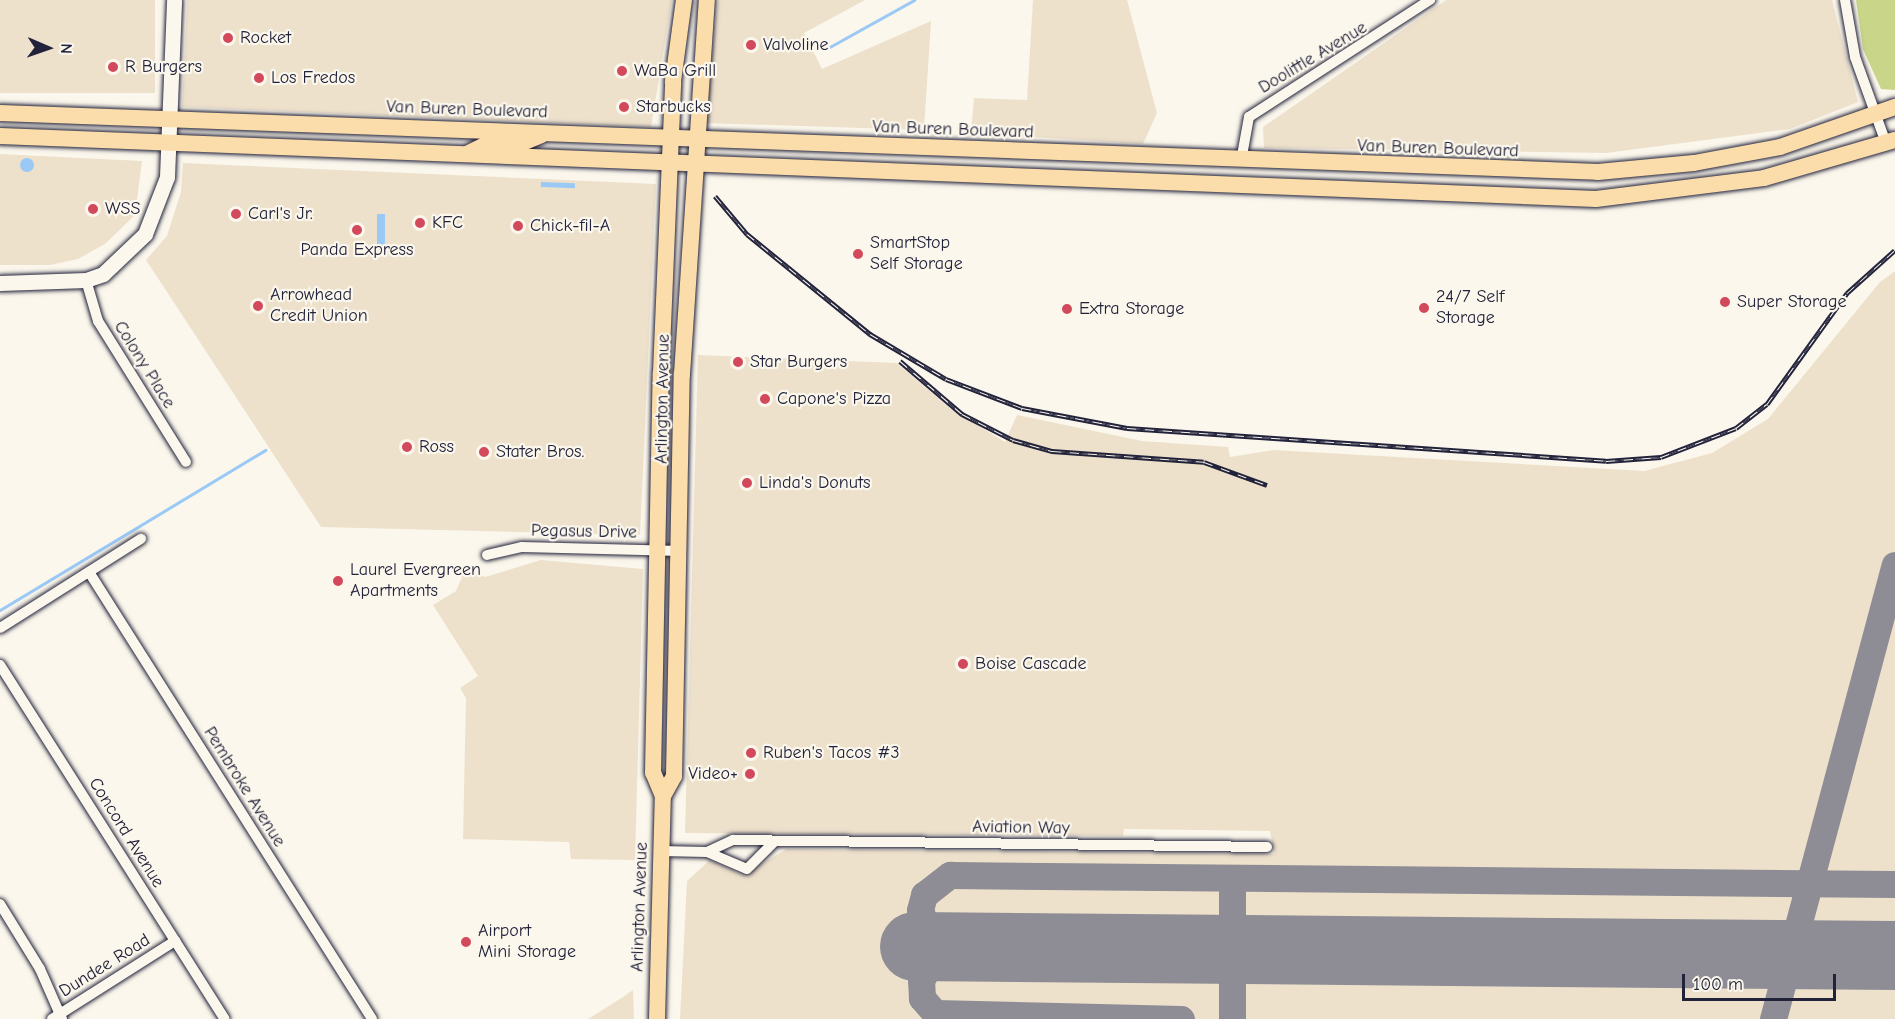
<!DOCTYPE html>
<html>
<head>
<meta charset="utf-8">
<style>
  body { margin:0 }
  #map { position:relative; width:1895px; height:1019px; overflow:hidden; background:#fbf7ec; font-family:"Comic Neue",sans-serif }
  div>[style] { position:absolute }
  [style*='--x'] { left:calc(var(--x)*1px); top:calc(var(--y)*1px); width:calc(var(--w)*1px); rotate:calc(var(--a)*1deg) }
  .built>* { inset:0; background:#ede1cc; transform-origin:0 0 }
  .green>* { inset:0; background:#c9d588 }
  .water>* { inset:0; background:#9bc9f6; transform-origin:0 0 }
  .round { border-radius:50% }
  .stream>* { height:3px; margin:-1.5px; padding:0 1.5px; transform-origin:1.5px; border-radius:1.5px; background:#9bc9f6 }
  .taxiway>* { height:27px; margin:-13.5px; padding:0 13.5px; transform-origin:13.5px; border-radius:13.5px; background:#8e8c94 }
  .runway>* { height:69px; margin:-34.5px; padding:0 34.5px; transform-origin:34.5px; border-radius:34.5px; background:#8e8c94 }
  .roads { filter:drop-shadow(0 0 2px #22223b) drop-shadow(0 0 2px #22223b) }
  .street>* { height:10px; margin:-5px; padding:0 5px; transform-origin:5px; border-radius:5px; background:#fbf7ec }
  .secondary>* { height:15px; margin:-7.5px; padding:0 7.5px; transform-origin:7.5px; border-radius:7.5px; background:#fbf7ec }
  .primary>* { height:16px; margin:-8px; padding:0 8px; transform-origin:8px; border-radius:8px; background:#fbddab }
  .rail>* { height:5px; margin-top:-2.5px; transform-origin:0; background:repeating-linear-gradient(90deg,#fbf7ec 0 9px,#22223b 0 18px); box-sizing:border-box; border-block:2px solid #22223b }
  .dots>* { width:16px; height:16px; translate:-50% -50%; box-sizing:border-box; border:3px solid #fbf7ec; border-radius:50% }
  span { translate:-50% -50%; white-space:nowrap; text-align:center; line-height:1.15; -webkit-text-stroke:4.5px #fbf7ec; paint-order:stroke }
  .poi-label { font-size:18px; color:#22223b }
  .left { translate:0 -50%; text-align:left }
  .right { translate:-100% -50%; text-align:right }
  .street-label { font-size:18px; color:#22223b }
  .north { position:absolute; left:18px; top:18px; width:60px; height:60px; -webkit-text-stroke:4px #fbf7ec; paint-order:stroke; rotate:92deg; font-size:16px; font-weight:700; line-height:24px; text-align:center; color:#22223b }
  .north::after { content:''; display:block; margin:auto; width:21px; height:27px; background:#22223b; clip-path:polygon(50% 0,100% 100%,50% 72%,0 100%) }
  .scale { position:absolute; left:1682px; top:974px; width:154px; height:27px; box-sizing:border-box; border:3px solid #22223b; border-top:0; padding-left:8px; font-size:18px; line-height:21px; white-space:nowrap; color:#22223b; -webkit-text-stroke:4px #fbf7ec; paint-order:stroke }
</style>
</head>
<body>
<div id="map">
  <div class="built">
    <i style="left:0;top:0;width:155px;height:93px"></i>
    <i style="clip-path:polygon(187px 0,672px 0,651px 127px,182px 107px)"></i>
    <i style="clip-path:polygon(718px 0,865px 0,804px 33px,822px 69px,931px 21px,924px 130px,705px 123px)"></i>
    <i style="clip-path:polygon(1033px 0,1127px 0,1157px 113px,1143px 144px,971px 133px,974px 98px,1027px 100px)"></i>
    <i style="clip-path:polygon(1446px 0,1832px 0,1858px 102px,1790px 129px,1606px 153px,1264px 148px,1263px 127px)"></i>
    <i style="clip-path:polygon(0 154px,142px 161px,135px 215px,105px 244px,78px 259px,50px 265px,0 265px)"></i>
    <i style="clip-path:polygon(183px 163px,656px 184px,640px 535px,321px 527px,146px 260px,167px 236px,181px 192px)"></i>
    <i style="clip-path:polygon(1895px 271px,1895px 1019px,680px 1019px,687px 881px,710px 860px,742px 875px,787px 849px,1274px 854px,1270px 831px,1124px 829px,1123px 836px,685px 833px,698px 355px,897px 363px,951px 409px,1005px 442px,1017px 415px,1142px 441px,1228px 447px,1230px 457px,1273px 450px,1644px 471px,1712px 453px,1768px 419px,1880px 282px)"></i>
    <i style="clip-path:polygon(541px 560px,643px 569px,635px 860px,571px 859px,569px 842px,463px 839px,466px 698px,460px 688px,478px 676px,433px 605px,456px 591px,465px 570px,485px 577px)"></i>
    <i style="clip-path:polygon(633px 990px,634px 1019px,588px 1019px,623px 997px)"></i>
  </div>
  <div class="green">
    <i style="clip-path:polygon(1856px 0,1895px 0,1895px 90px,1881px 89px,1863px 49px)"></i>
  </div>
  <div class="water">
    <i class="round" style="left:20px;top:158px;width:14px;height:14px"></i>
    <i style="left:541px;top:182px;width:34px;height:5px;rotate:2deg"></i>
    <i style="left:377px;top:214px;width:8px;height:32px"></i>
  </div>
  <div class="stream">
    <i style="--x:826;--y:49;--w:101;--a:-29.1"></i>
    <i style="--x:0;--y:610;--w:310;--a:-31.1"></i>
  </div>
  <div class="taxiway">
    <i style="--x:1181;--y:1019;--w:246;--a:-178.6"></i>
    <i style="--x:935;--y:1013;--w:20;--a:-131"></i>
    <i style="--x:922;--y:998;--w:18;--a:-93"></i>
    <i style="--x:921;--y:980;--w:16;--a:-60"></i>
    <i style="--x:929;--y:966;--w:31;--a:-40"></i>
    <i style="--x:953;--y:946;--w:33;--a:-145"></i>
    <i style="--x:926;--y:927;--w:18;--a:-109"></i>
    <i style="--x:920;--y:910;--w:16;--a:-75"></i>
    <i style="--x:924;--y:895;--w:33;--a:-38"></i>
    <i style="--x:950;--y:875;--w:945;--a:0.55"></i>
    <i style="--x:1232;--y:1019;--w:141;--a:-90"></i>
    <i style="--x:1773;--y:1019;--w:470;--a:-75"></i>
  </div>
  <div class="runway">
    <i style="--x:914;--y:946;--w:981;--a:0.53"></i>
  </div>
  <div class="roads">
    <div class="street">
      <i style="--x:1845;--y:0;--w:58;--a:80"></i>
      <i style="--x:1855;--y:57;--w:91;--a:70.2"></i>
      <i style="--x:1241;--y:161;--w:45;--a:-79.7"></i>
      <i style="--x:1249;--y:117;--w:216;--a:-32.9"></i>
      <i style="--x:86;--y:280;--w:43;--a:73.7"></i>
      <i style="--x:98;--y:321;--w:166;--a:58"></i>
      <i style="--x:487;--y:555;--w:36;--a:-13"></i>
      <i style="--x:522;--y:547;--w:159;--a:1.4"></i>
      <i style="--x:89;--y:572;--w:529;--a:57.66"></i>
      <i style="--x:0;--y:628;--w:167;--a:-32.3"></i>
      <i style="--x:0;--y:665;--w:419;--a:57.6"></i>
      <i style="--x:661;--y:851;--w:46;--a:1.2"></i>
      <i style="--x:707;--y:852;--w:43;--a:23"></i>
      <i style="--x:747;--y:869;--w:38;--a:-45"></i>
      <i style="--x:707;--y:852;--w:29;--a:-25"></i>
      <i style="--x:733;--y:840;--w:534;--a:0.75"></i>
      <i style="--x:0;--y:904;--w:76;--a:58.4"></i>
      <i style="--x:40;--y:969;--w:55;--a:66.3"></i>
      <i style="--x:52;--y:1019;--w:146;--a:-32.4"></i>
    </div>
    <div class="secondary">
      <i style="--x:0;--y:283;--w:86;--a:-2"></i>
      <i style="--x:86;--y:280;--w:18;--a:-19"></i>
      <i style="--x:103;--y:274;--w:58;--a:-43.6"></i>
      <i style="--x:145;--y:234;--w:61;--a:-68.9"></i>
      <i style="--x:167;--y:177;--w:177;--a:-87.7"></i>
    </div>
    <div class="primary">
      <i style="--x:0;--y:113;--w:1599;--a:2.11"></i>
      <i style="--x:1598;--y:172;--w:96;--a:-5.4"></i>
      <i style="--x:1694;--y:163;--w:87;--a:-10.5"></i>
      <i style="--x:1780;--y:147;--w:122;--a:-19.2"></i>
      <i style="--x:0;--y:136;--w:1597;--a:2.26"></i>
      <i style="--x:1596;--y:199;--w:169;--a:-7.1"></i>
      <i style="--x:1764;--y:178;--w:136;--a:-16.2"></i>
      <i style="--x:467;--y:154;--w:22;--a:-27"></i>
      <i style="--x:487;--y:144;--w:33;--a:0"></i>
      <i style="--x:520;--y:144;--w:23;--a:-23"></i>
      <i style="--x:663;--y:796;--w:23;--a:-61"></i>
      <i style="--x:674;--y:776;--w:402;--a:-88.9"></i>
      <i style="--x:682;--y:374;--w:375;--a:-86.2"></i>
      <i style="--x:657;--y:1019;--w:223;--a:-88.5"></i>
      <i style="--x:663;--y:796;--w:25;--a:-113"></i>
      <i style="--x:653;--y:773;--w:400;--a:-88.9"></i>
      <i style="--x:661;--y:373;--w:292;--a:-87.6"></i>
      <i style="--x:673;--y:81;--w:82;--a:-82.3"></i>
    </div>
  </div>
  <div class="rail">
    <i style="--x:715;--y:196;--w:50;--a:49.9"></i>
    <i style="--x:747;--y:234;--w:159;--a:39.1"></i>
    <i style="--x:870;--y:334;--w:88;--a:30.6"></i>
    <i style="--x:946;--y:379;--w:81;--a:20.9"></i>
    <i style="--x:1022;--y:408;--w:107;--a:10.8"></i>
    <i style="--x:1127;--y:428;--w:480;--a:3.9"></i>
    <i style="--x:1606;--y:461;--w:55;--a:-4.2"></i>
    <i style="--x:1661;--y:457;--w:80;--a:-21.1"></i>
    <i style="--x:1736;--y:428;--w:39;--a:-38"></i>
    <i style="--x:1767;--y:404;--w:137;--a:-54.2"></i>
    <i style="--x:1847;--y:293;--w:64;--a:-41.9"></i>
    <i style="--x:900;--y:361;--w:82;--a:40.5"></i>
    <i style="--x:962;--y:414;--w:57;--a:27"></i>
    <i style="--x:1013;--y:440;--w:41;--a:15.8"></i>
    <i style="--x:1052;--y:451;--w:152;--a:4.1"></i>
    <i style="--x:1204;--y:462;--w:67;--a:20.1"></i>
  </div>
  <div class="dots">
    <i style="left:228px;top:38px;background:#d1495b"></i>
    <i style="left:751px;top:45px;background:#d1495b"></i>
    <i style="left:113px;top:67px;background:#d1495b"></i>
    <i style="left:622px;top:71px;background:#d1495b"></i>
    <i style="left:259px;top:78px;background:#d1495b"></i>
    <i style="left:624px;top:107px;background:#d1495b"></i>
    <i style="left:93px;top:209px;background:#d1495b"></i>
    <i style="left:236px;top:214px;background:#d1495b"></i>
    <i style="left:420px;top:223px;background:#d1495b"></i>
    <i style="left:518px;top:226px;background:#d1495b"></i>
    <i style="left:357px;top:230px;background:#d1495b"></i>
    <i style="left:858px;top:254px;background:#d1495b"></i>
    <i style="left:1725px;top:302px;background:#d1495b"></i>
    <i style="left:258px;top:306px;background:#d1495b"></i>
    <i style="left:1424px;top:308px;background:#d1495b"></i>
    <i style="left:1067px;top:309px;background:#d1495b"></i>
    <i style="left:738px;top:362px;background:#d1495b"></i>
    <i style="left:765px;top:399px;background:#d1495b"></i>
    <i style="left:407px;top:447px;background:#d1495b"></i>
    <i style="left:484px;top:452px;background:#d1495b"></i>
    <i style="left:747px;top:483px;background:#d1495b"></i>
    <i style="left:338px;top:581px;background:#d1495b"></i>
    <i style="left:963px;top:664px;background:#d1495b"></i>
    <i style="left:751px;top:753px;background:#d1495b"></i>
    <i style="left:750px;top:774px;background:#d1495b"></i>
    <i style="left:466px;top:942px;background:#d1495b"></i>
  </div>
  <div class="poi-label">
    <span class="left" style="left:240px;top:38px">Rocket</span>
    <span class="left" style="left:763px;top:45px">Valvoline</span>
    <span class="left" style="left:125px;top:67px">R Burgers</span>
    <span class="left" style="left:634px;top:71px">WaBa Grill</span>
    <span class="left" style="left:271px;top:78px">Los Fredos</span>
    <span class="left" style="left:636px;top:107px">Starbucks</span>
    <span class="left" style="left:105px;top:209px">WSS</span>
    <span class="left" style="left:248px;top:214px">Carl's Jr.</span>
    <span class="left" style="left:432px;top:223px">KFC</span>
    <span class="left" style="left:530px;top:226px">Chick-fil-A</span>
    <span class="left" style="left:870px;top:254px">SmartStop<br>Self Storage</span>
    <span style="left:357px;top:250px">Panda Express</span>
    <span class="left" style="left:270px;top:306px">Arrowhead<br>Credit Union</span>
    <span class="left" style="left:1436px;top:308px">24/7 Self<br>Storage</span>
    <span class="left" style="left:1737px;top:302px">Super Storage</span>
    <span class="left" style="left:1079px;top:309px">Extra Storage</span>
    <span class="left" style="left:750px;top:362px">Star Burgers</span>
    <span class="left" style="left:777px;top:399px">Capone's Pizza</span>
    <span class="left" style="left:419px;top:447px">Ross</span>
    <span class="left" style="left:496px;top:452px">Stater Bros.</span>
    <span class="left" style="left:759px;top:483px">Linda's Donuts</span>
    <span class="left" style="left:350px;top:581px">Laurel Evergreen<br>Apartments</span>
    <span class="left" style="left:975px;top:664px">Boise Cascade</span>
    <span class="left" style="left:763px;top:753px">Ruben's Tacos #3</span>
    <span class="right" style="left:738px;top:774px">Video+</span>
    <span class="left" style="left:478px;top:942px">Airport<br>Mini Storage</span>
  </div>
  <div class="street-label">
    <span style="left:1313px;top:58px;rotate:-31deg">Doolittle Avenue</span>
    <span style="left:467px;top:110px;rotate:2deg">Van Buren Boulevard</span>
    <span style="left:953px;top:130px;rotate:2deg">Van Buren Boulevard</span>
    <span style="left:1438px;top:149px;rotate:2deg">Van Buren Boulevard</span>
    <span style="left:144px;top:365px;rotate:58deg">Colony Place</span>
    <span style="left:663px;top:399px;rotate:-89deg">Arlington Avenue</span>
    <span style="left:584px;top:532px;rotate:1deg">Pegasus Drive</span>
    <span style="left:244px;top:787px;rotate:58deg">Pembroke Avenue</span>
    <span style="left:1021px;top:828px;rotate:1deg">Aviation Way</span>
    <span style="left:126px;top:833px;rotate:58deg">Concord Avenue</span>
    <span style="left:640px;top:907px;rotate:-88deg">Arlington Avenue</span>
    <span style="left:105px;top:966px;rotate:-32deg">Dundee Road</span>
  </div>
  <div class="north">N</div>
  <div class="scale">100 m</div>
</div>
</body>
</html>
